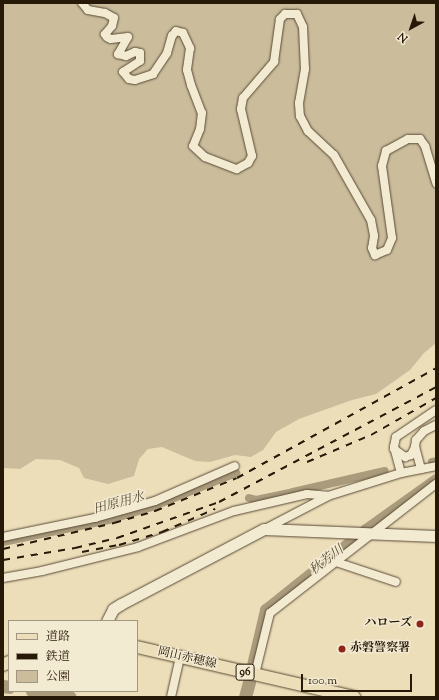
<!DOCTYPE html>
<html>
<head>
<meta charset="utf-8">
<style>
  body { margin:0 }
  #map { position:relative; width:439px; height:700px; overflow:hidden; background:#eddeba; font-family:"Sorts Mill Goudy","Noto Serif JP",serif }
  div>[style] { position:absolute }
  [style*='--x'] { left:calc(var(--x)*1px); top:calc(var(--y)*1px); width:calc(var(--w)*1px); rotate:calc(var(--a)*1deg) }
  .green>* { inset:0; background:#cbbd9c }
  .canal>* { height:8px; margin:-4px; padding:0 4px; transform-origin:4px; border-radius:4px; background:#aa9b7d }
  .river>* { height:13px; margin:-6.5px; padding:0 6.5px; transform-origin:6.5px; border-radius:6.5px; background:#aa9b7d }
  .roads { filter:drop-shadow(0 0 1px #584a34) drop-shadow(0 0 1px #584a34) }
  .street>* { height:8px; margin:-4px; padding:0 4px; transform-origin:4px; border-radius:4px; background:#f3ead2 }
  .secondary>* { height:11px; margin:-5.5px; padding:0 5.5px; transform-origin:5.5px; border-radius:5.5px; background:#f3ead2 }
  .primary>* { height:12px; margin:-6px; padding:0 6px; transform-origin:6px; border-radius:6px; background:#eddeba }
  .rail>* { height:2px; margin-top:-1px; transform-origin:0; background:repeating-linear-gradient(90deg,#271907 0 7px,transparent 0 14px) }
  .dots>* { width:11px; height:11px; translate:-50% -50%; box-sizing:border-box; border:2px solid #f3ead2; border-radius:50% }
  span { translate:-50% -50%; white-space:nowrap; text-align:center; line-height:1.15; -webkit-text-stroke:3px #f3ead2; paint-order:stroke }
  .shield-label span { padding:1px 3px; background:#f3ead2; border:1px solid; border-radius:3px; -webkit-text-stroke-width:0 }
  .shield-label { font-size:11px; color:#271907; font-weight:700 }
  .poi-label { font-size:12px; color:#271907; font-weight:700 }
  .right { translate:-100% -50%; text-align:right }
  .left { translate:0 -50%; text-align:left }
  .street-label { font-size:12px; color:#271907 }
  .water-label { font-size:13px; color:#5b4d36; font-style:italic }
  .frame { position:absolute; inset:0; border:4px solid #271907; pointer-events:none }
  .legend { position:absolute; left:8px; top:620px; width:130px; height:72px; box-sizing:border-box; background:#f3ead2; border:1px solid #a19681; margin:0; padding:5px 7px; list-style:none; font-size:12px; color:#271907 }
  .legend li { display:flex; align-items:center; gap:8px; height:20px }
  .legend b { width:20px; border:1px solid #a19681 }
  .north { position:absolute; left:391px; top:8px; width:40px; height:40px; -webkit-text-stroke:3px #f3ead2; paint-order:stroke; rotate:220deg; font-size:11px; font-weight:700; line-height:16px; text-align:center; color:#271907 }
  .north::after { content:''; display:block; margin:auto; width:14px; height:18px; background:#271907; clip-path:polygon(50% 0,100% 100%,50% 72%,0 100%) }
  .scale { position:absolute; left:301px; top:674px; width:111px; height:18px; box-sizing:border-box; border:2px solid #271907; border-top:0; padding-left:5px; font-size:12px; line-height:14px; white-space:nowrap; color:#271907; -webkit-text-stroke:3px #f3ead2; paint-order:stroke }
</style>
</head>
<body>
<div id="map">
  <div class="green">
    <i style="clip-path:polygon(3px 3px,436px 3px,436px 343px,424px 353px,410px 370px,376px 394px,352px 400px,299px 419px,276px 432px,263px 450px,251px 457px,235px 455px,210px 462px,195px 461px,162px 447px,148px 449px,139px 459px,134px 476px,108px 484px,84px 478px,79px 468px,60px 460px,36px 459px,20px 469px,3px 468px)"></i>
  </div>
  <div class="canal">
    <i style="--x:432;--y:462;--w:4;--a:-14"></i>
    <i style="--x:249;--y:498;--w:7;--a:16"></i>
    <i style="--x:256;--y:500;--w:38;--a:-12"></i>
    <i style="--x:293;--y:492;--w:94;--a:-12.9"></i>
    <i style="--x:3;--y:542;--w:108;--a:-11.7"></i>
    <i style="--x:109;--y:520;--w:45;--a:-16.8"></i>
    <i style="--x:152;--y:507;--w:91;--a:-22"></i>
  </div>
  <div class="river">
    <i style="--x:253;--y:665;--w:57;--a:-76.7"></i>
    <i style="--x:266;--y:610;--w:128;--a:-38.7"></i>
    <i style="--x:366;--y:530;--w:86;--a:-35.5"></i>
    <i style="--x:3;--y:686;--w:6;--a:9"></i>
    <i style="--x:32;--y:691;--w:38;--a:9"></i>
    <i style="--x:245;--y:697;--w:16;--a:-75"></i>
  </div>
  <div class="roads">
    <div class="street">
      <i style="--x:82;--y:3;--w:9;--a:49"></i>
      <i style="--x:88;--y:10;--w:17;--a:10"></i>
      <i style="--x:105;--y:13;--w:10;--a:29"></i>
      <i style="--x:114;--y:18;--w:8;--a:104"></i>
      <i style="--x:112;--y:26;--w:11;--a:131"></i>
      <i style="--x:105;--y:34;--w:4;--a:56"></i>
      <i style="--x:107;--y:37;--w:4;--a:27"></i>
      <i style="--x:111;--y:39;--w:17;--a:-7"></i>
      <i style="--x:128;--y:37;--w:20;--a:120"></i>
      <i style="--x:118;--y:54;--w:8;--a:14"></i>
      <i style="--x:126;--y:56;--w:10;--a:-24"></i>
      <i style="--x:135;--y:52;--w:5;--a:11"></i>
      <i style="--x:140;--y:53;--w:8;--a:90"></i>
      <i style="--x:140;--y:61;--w:20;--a:147"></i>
      <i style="--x:123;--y:72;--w:9;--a:49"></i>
      <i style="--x:129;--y:79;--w:6;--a:9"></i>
      <i style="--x:135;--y:80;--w:19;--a:-18"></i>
      <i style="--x:153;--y:74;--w:25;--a:-56"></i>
      <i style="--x:167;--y:53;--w:18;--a:-74"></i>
      <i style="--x:172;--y:36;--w:6;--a:-51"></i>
      <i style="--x:176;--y:31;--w:7;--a:16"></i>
      <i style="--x:183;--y:33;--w:17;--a:65"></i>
      <i style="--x:190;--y:48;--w:22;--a:98"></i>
      <i style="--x:187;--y:70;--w:16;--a:75"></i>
      <i style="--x:191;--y:85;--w:30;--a:69"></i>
      <i style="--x:202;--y:113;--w:16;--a:97"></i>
      <i style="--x:200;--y:129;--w:18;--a:112"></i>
      <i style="--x:193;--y:146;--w:16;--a:43"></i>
      <i style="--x:205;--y:157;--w:34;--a:21"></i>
      <i style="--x:237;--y:169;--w:13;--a:-29"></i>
      <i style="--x:248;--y:163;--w:8;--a:-60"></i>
      <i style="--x:252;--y:156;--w:48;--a:-103.2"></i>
      <i style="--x:241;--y:109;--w:11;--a:-80"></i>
      <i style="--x:243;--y:98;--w:48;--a:-49.3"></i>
      <i style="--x:274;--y:62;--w:43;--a:-82.1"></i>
      <i style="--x:280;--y:19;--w:7;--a:-45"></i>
      <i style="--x:285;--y:14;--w:12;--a:0"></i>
      <i style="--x:297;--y:14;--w:14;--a:65"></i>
      <i style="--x:303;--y:27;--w:42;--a:87.3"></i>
      <i style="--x:305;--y:69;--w:35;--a:100"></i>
      <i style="--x:299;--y:103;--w:13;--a:86"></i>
      <i style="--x:300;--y:116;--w:17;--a:62"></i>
      <i style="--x:308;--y:131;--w:35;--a:43"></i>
      <i style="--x:334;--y:155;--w:75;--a:60.4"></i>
      <i style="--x:371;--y:220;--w:16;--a:79"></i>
      <i style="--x:374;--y:236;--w:12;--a:99"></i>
      <i style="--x:372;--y:248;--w:8;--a:67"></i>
      <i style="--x:375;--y:255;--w:13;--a:-23"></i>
      <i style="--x:387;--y:250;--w:13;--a:-67"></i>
      <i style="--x:392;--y:238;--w:73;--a:-97.9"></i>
      <i style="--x:382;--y:166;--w:16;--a:-75"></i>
      <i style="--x:386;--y:151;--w:25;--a:-29"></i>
      <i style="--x:408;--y:139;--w:12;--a:0"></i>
      <i style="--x:420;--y:139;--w:9;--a:54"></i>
      <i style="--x:425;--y:146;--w:39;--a:73"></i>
      <i style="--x:394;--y:449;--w:14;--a:36"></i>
      <i style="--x:405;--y:457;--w:6;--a:-18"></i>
      <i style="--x:411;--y:455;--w:9;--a:-63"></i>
      <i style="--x:421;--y:469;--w:23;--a:-105"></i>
      <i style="--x:415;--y:447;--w:7;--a:-82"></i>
      <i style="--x:416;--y:440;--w:12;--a:-48"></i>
      <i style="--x:424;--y:431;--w:13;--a:-27"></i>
      <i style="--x:401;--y:473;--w:27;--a:-105"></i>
      <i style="--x:394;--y:447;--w:10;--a:-79"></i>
      <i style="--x:396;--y:437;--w:48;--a:-34"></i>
      <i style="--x:265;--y:529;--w:71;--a:-27.6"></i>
      <i style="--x:328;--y:496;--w:77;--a:-17.5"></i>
      <i style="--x:401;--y:473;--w:36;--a:-11"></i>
      <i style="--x:3;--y:537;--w:94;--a:-11.7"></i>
      <i style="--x:95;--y:518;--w:62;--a:-15.8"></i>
      <i style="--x:155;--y:501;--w:87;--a:-23.6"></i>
      <i style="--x:336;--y:562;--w:63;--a:18.4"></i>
      <i style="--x:3;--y:578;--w:40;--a:-10"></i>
      <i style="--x:42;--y:571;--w:99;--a:-14"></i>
      <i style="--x:138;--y:547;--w:103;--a:-20.6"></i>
      <i style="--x:234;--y:511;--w:75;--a:-13.1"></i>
      <i style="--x:307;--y:494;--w:21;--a:5"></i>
      <i style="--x:255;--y:674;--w:63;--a:-76.2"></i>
      <i style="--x:270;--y:613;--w:210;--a:-37.9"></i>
      <i style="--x:171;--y:697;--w:41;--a:-77.3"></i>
    </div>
    <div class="secondary">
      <i style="--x:107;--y:621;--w:13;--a:-63"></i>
      <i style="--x:113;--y:609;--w:9;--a:-32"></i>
      <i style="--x:121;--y:604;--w:161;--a:-27.7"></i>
      <i style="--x:264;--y:529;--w:172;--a:2.3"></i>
    </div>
    <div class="primary">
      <i style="--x:137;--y:647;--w:223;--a:13"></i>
      <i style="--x:3;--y:665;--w:7;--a:-27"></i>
    </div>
  </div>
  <div class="rail">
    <i style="--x:307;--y:462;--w:69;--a:-22.9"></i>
    <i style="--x:371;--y:435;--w:75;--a:-29.6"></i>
    <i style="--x:3;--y:549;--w:114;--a:-13.2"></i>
    <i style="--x:114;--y:523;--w:43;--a:-16.3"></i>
    <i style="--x:155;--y:511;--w:88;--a:-21.9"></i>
    <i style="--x:237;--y:478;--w:227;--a:-28.9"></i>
    <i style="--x:82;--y:552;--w:38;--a:-11"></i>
    <i style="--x:119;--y:545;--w:45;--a:-16.8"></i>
    <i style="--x:162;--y:532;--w:58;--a:-23.5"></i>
    <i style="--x:3;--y:560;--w:73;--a:-9.5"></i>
    <i style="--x:75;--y:548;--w:43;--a:-13.4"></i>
    <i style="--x:117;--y:538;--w:108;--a:-19.4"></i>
    <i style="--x:219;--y:502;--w:246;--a:-27.9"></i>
  </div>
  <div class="dots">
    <i style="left:420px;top:624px;background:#8f2418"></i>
    <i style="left:342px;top:649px;background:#8f2418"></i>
  </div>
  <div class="shield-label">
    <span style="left:245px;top:672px">96</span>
  </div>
  <div class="poi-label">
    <span class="right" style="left:412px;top:624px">ハローズ</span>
    <span class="left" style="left:350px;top:649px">赤磐警察署</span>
  </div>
  <div class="street-label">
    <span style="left:187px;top:659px;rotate:13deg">岡山赤穂線</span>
  </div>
  <div class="water-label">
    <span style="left:119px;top:504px;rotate:-15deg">田原用水</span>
    <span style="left:327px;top:561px;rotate:-38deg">秋芳川</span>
  </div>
  <div class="frame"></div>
  <ul class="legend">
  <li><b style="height:5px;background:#eddeba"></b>道路</li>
  <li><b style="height:5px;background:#271907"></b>鉄道</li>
  <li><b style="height:11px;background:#cbbd9c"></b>公園</li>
  </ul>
  <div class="north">N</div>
  <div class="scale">100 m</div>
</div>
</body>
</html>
